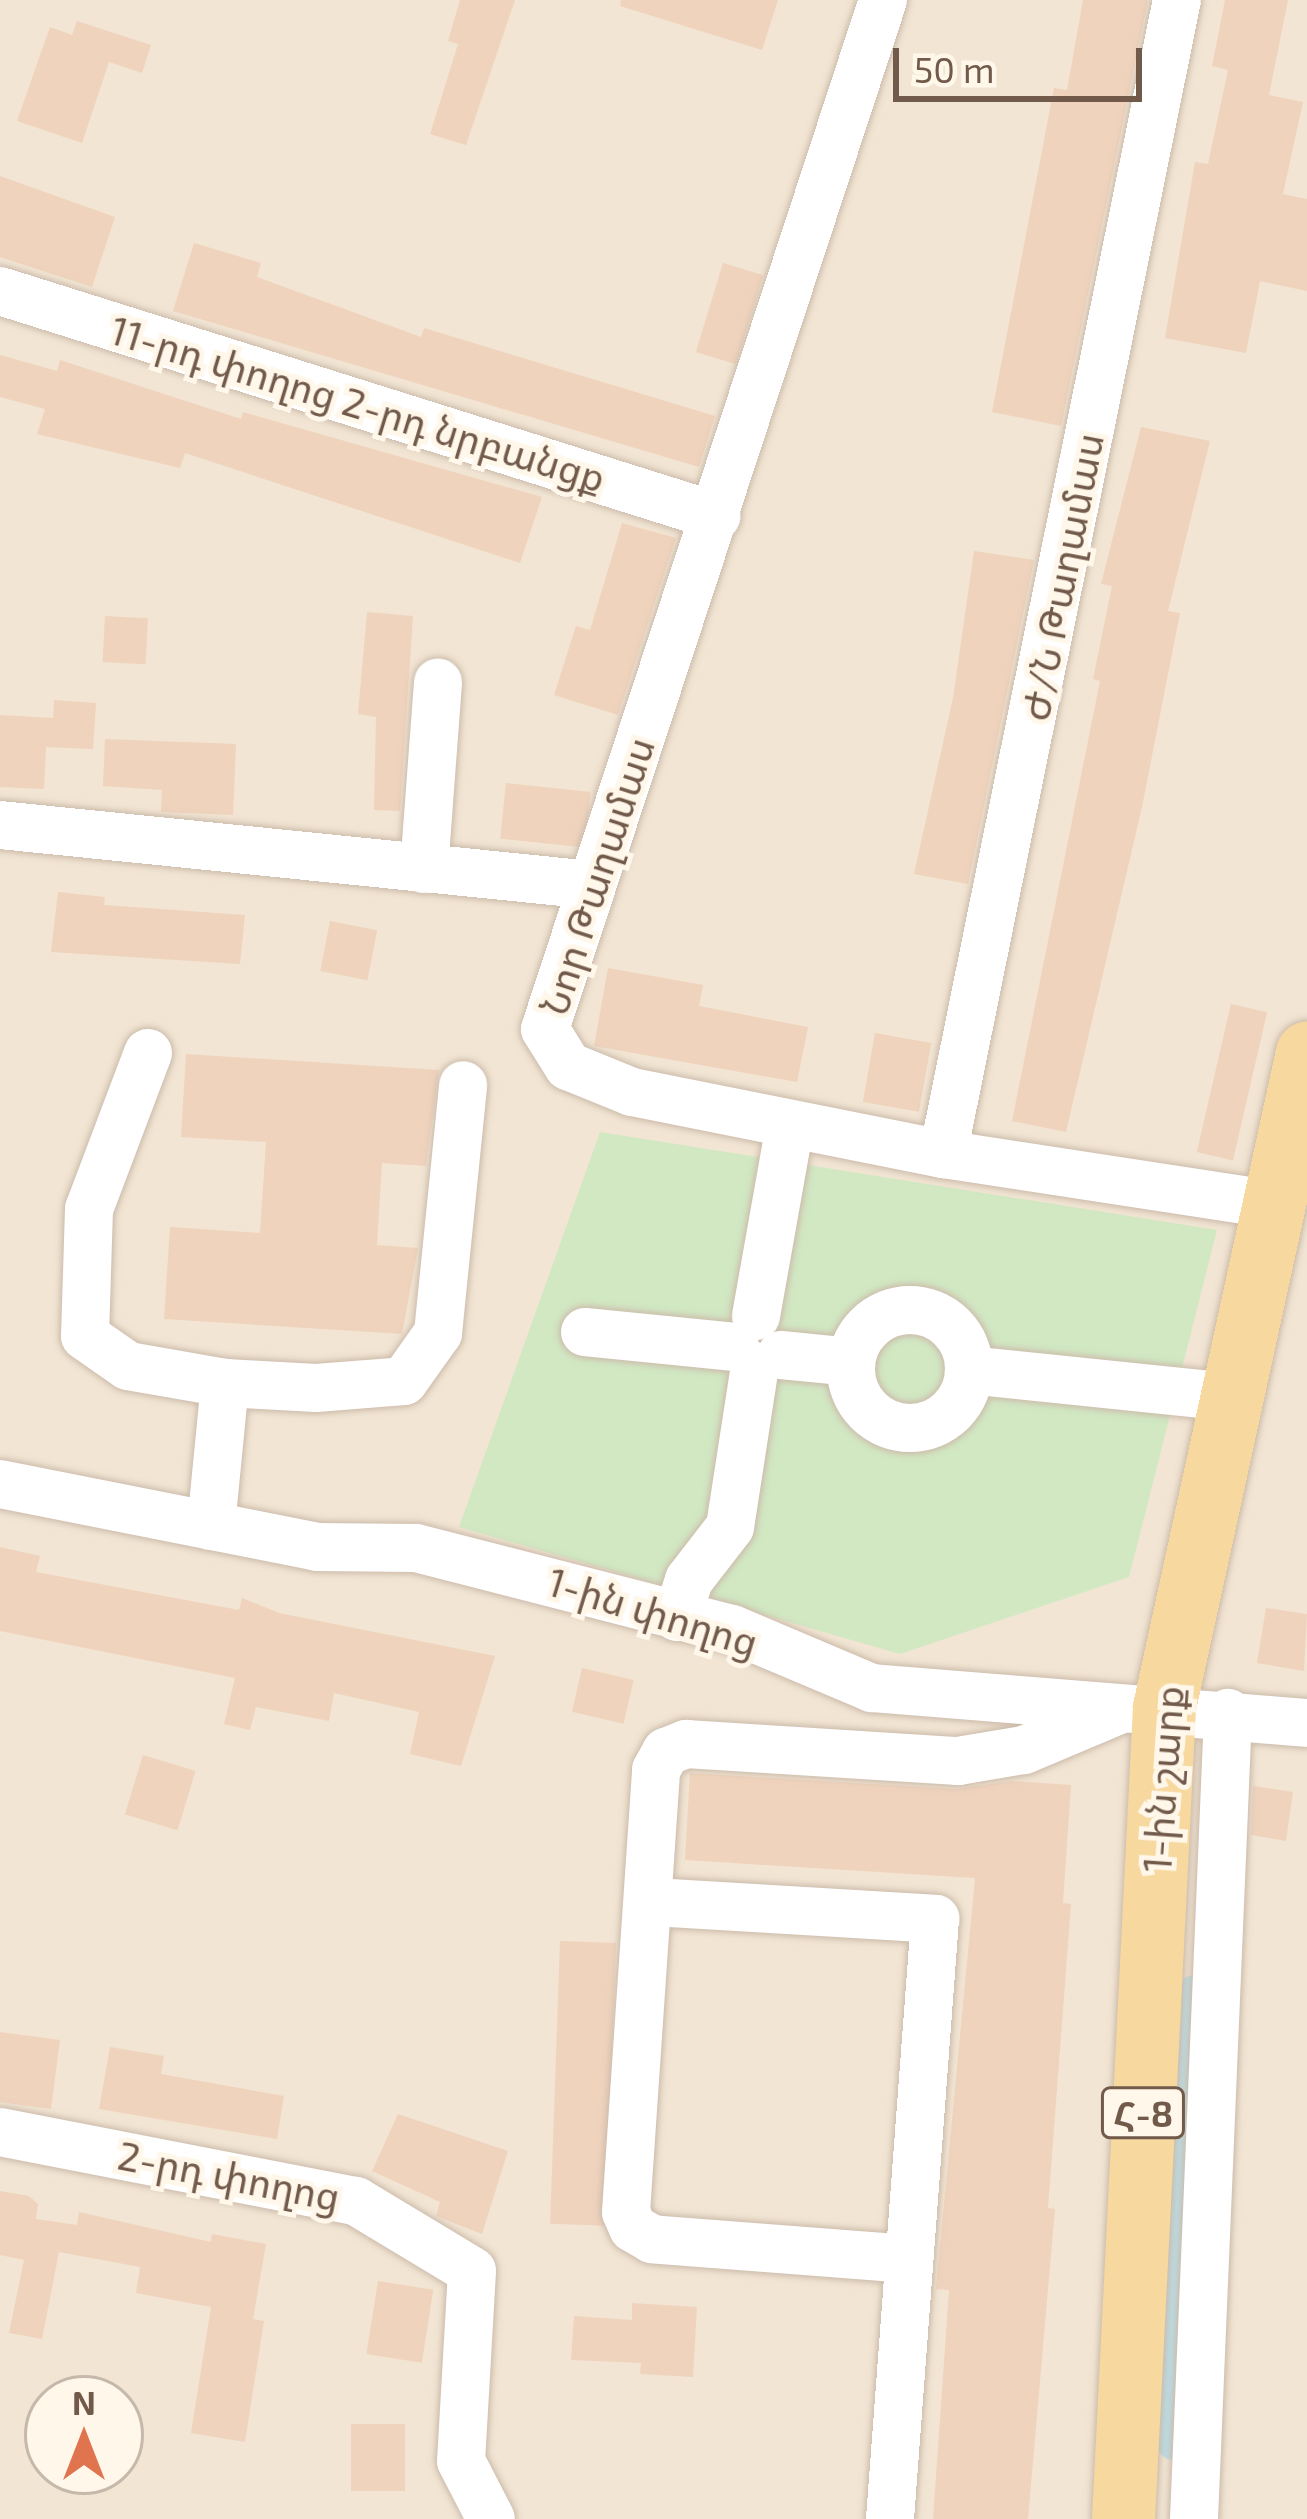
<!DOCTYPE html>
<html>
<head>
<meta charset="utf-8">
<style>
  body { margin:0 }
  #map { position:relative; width:1307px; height:2519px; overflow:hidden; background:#fbf3e4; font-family:"Exo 2","Noto Sans Armenian",sans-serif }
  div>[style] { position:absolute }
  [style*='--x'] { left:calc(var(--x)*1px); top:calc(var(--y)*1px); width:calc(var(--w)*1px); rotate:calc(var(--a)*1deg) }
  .residential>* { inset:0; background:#f2e5d3 }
  .green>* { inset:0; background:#d1e8c3 }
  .canal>* { height:36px; margin:-18px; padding:0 18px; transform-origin:18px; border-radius:18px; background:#badce4 }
  .building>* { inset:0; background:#efd3bd; transform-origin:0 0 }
  .roads { filter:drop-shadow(0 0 3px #ccbbab) drop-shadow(0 0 3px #ccbbab) }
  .minor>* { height:48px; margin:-24px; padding:0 24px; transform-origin:24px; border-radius:24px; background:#fff }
  .minor>.ring { margin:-24px; padding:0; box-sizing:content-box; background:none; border:48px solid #fff; border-radius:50% }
  .major>* { height:63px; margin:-31.5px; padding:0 31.5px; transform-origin:31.5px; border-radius:31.5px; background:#f7d99f }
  span { translate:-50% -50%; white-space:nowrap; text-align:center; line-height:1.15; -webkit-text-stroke:10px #fef7ea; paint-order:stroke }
  .shield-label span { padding:3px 9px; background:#fef7ea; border:3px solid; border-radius:9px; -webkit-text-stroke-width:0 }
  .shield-label { font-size:36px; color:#725a4b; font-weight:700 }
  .street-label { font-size:39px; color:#725a4b }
  .north { position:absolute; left:24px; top:2375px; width:120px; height:120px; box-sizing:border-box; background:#fef7ea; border:3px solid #c6b8aa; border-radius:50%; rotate:0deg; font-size:33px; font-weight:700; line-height:48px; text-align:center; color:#725a4b }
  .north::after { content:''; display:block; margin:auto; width:42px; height:54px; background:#e0744e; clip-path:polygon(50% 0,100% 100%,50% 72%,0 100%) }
  .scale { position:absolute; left:893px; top:48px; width:249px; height:54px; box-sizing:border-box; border:6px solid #725a4b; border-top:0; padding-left:15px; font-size:36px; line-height:42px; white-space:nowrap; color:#725a4b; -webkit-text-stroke:9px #fef7ea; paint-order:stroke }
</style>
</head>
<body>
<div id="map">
  <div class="residential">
    <i style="clip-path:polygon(evenodd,0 0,1307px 0,1307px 2519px,0 2519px,0 0,48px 2399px,120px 2399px,120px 2471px,48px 2471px,48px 2399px)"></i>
  </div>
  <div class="green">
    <i style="clip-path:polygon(600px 1132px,1217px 1230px,1129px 1577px,900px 1654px,459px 1527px)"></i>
  </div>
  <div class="canal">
    <i style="--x:1185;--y:2094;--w:101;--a:-84.9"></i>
    <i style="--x:1174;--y:2442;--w:314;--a:-88.4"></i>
  </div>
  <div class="building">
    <i style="clip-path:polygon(460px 0,515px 0,466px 145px,430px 134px,458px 44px,448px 41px)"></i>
    <i style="clip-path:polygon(621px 0,778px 0,762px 50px,620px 6px)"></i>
    <i style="clip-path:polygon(1083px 0,1148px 0,1061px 426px,992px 412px,1054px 88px,1067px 90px)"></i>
    <i style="clip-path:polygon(1225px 0,1288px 0,1269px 95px,1303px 102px,1283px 194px,1307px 199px,1307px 291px,1260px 281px,1246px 353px,1165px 338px,1195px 162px,1208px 164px,1228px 70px,1212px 66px)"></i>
    <i style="clip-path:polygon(77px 21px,151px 45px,142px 73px,109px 62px,82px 143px,17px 121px,50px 27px,72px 35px)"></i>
    <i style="clip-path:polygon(0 176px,115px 217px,92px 287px,0 257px)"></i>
    <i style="clip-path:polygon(194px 243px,261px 263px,257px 277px,421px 337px,424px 328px,715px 416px,699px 467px,173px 311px)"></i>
    <i style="left:723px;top:263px;width:42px;height:93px;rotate:17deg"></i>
    <i style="clip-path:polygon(0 355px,57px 371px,60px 360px,241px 419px,243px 412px,542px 497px,520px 563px,185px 453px,180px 468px,37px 434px,45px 409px,0 397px)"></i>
    <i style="clip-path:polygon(1141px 427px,1210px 441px,1168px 611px,1180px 613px,1142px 807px,1066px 1132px,1012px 1121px,1100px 681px,1093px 679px,1112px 586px,1101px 584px)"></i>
    <i style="clip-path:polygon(622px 523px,676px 538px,618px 715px,554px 695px,576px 626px,590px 630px)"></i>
    <i style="clip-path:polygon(974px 551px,1034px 560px,968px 884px,914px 874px,953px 698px)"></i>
    <i style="clip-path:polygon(367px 612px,413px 616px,400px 811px,374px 810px,376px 717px,358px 714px)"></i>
    <i style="left:105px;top:616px;width:43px;height:46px;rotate:3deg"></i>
    <i style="clip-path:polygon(54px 700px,96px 703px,93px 749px,46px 747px,44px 789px,0 787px,0 715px,53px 718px)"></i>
    <i style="clip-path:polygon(105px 739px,236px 744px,233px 815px,161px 812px,162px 790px,103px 786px)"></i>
    <i style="left:506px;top:783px;width:85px;height:56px;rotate:6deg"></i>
    <i style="clip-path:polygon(58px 892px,105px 897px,104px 905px,245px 915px,240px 964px,51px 952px)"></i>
    <i style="left:330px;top:921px;width:48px;height:51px;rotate:11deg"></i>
    <i style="clip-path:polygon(608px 968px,703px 985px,699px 1006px,808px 1027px,797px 1082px,594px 1046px)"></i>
    <i style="left:1231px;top:1004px;width:37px;height:152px;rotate:13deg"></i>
    <i style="left:875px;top:1033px;width:57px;height:70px;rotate:10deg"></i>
    <i style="clip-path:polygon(186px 1054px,439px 1070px,426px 1166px,382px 1163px,377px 1245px,418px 1248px,402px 1334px,164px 1319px,170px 1227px,260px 1233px,266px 1142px,181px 1137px)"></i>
    <i style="clip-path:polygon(0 1547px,40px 1556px,36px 1572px,239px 1610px,242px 1598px,279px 1613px,495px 1656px,461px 1766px,410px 1754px,419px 1712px,334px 1693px,329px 1721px,256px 1707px,250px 1730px,224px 1724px,235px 1678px,0 1631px)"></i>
    <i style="clip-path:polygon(1266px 1608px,1307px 1614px,1304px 1671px,1257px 1663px)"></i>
    <i style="left:582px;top:1668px;width:53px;height:45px;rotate:13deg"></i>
    <i style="left:143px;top:1755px;width:55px;height:62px;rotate:17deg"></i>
    <i style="clip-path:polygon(690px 1773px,956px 1789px,1012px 1781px,1071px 1785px,1063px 1903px,1071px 1904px,1048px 2208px,1055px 2209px,1028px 2519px,933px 2519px,949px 2290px,936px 2289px,975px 1878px,685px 1860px)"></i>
    <i style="clip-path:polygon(1253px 1786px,1293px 1792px,1286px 1841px,1251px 1835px)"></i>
    <i style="left:560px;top:1941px;width:56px;height:283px;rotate:2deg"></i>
    <i style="clip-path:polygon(0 2032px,60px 2040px,51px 2109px,0 2102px)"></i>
    <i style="clip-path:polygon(110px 2047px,164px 2056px,161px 2074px,284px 2096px,277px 2139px,99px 2109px)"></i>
    <i style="clip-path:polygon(398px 2114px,508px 2151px,482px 2234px,436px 2216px,440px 2202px,372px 2171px)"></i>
    <i style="clip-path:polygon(0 2191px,29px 2196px,38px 2204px,36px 2219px,77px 2225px,79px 2212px,211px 2242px,212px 2234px,266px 2244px,253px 2319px,264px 2321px,245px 2442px,191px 2433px,211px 2307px,136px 2293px,140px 2267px,59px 2252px,42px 2339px,9px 2333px,24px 2260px,0 2255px)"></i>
    <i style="left:378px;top:2281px;width:56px;height:74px;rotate:9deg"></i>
    <i style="clip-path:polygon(632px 2303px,697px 2307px,693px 2377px,640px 2374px,641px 2363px,571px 2360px,574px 2316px,632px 2320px)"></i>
    <i style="left:351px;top:2424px;width:54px;height:67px"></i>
  </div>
  <div class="roads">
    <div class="minor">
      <i style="--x:883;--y:0;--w:1083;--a:108.18"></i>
      <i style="--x:545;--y:1029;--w:44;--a:58.1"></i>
      <i style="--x:568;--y:1066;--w:69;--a:22.1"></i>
      <i style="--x:632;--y:1092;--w:317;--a:11.3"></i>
      <i style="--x:943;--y:1154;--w:332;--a:8.7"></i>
      <i style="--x:0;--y:291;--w:751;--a:17.45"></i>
      <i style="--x:0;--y:825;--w:595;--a:5.79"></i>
      <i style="--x:424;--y:869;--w:187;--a:-85.7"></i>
      <i style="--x:148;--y:1053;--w:167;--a:110.7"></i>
      <i style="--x:89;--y:1209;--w:127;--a:91.8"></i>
      <i style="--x:85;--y:1336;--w:52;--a:34.9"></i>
      <i style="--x:128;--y:1366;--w:98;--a:9.9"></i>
      <i style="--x:225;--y:1383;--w:91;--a:3.1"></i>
      <i style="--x:316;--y:1388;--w:88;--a:-4.5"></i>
      <i style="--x:404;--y:1381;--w:59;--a:-54.7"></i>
      <i style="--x:438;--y:1333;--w:249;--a:-84.2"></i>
      <i style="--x:943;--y:1154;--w:1177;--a:-78.54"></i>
      <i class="ring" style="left:851px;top:1310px;width:70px;height:70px"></i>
      <i style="--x:756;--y:1316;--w:194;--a:-79.9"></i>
      <i style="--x:585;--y:1332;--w:151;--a:5.7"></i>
      <i style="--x:781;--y:1355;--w:70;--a:5.7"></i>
      <i style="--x:969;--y:1370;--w:262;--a:5.9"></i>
      <i style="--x:0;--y:1484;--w:323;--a:11.2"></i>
      <i style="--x:317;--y:1547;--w:99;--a:0.6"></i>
      <i style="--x:416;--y:1548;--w:326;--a:14.4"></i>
      <i style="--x:732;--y:1629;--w:152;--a:22.9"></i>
      <i style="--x:872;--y:1688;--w:436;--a:4.6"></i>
      <i style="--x:211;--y:1526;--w:144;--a:-84.4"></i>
      <i style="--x:677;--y:1617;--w:39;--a:-72"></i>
      <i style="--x:689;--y:1580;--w:67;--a:-52.3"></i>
      <i style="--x:730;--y:1527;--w:163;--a:-81.2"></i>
      <i style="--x:652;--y:1902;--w:284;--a:3.4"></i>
      <i style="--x:935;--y:1919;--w:602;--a:94.29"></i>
      <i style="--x:0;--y:2132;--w:363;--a:11"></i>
      <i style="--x:356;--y:2201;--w:135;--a:31.1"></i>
      <i style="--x:472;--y:2271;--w:190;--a:93.3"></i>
      <i style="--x:461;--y:2461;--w:65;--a:62.7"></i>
      <i style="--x:909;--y:2259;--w:258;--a:-175.6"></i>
      <i style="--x:652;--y:2239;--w:22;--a:-150"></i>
      <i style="--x:633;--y:2228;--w:17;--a:-114"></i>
      <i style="--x:626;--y:2212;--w:443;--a:-86.1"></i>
      <i style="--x:656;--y:1770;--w:21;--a:-61"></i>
      <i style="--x:666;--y:1752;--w:22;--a:-22"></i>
      <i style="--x:686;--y:1744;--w:273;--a:3.6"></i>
      <i style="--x:958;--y:1761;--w:67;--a:-9.5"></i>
      <i style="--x:1024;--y:1750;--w:105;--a:-22.9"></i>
      <i style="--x:1194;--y:2519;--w:807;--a:-87.58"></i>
    </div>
    <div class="major">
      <i style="--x:1123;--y:2519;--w:813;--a:-87.11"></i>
      <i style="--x:1164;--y:1707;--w:670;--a:-77.68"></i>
    </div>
  </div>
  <div class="shield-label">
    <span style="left:1143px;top:2113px">Հ-8</span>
  </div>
  <div class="street-label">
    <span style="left:358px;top:404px;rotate:17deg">11-րդ փողոց 2-րդ նրբանցք</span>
    <span style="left:1062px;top:577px;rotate:-79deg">Ժ/Ն Թաղամաս</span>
    <span style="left:597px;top:876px;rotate:-72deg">Նոր Թաղամաս</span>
    <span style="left:653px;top:1612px;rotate:17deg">1-ին փողոց</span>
    <span style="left:1163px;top:1779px;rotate:-86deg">1-ին շարք</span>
    <span style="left:229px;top:2176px;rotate:11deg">2-րդ փողոց</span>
  </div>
  <div class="north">N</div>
  <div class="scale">50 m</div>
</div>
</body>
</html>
